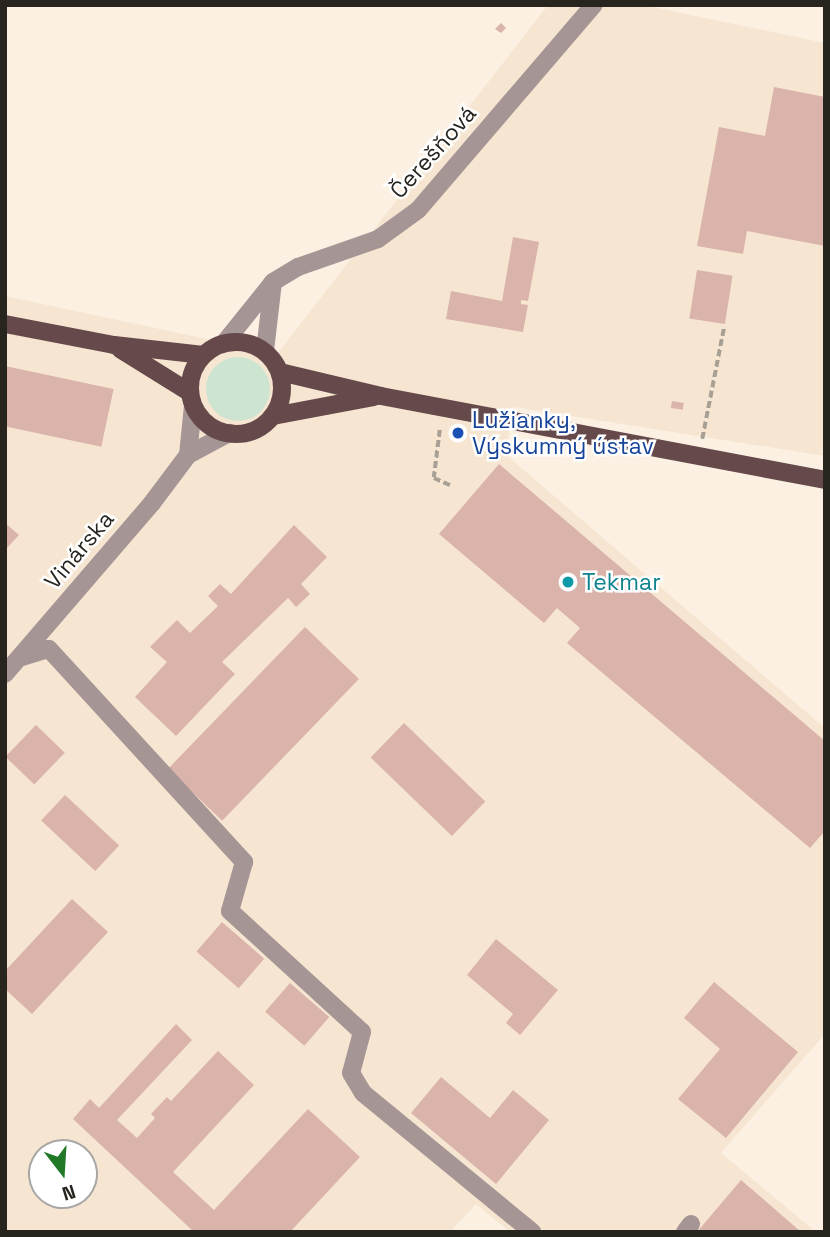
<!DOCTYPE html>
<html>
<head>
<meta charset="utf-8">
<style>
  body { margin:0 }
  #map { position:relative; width:830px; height:1237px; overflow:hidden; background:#fbf0e2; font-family:"Space Grotesk",sans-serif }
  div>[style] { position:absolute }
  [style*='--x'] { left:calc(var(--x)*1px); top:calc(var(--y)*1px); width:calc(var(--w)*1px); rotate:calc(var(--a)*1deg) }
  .built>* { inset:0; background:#f6e6d1 }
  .green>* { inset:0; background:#cde4d1 }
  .round { border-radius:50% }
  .building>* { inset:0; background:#dab3ab; transform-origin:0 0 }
  .path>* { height:3.5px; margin-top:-1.75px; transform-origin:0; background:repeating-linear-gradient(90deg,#a8a095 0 7px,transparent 0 10.5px) }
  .minor>* { height:18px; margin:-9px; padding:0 9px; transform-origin:9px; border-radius:9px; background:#a69595 }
  .major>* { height:18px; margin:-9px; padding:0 9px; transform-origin:9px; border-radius:9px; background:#664a4b }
  .major>.ring { margin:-9px; padding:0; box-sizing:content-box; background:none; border:18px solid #664a4b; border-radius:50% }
  .dots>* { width:19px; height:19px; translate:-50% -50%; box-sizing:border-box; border:4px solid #fff; border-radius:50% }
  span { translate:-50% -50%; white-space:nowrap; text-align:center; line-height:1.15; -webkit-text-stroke:5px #fff; paint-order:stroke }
  .street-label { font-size:23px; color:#28241e }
  .transit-label { font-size:23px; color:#164399 }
  .left { translate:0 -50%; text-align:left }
  .culture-label { font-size:23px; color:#0d838f }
  .frame { position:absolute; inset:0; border:7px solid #28241e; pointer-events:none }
  .north { position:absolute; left:28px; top:1139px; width:70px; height:70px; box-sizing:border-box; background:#fff; border:2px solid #a9a7a5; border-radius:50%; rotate:163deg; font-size:19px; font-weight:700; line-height:28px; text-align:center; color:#28241e }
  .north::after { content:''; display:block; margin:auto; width:24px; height:32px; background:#217927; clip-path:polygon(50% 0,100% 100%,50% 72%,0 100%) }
</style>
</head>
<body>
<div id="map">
  <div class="built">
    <i style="clip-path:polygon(evenodd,548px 5px,643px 5px,825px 43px,825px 456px,514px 407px,505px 454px,825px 728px,825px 1034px,721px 1153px,816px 1232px,510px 1232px,476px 1204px,450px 1232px,5px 1232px,5px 296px,277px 354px,548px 5px,42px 1153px,84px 1153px,84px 1195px,42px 1195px,42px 1153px)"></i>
  </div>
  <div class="green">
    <i class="round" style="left:206px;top:357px;width:64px;height:64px"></i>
  </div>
  <div class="building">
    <i style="clip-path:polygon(501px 23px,506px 28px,501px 33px,495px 29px)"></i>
    <i style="clip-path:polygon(774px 87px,825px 97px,825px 246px,747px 231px,743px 254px,697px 246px,719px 127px,765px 136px)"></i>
    <i style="clip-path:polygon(513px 237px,539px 242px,528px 301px,521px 300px,521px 304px,528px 305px,523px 332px,446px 319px,451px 291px,502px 301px)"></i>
    <i style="left:697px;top:270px;width:36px;height:49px;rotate:9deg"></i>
    <i style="left:5px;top:366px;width:111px;height:59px;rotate:12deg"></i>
    <i style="left:672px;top:401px;width:12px;height:7px;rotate:9deg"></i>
    <i style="clip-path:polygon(499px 464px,825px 741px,825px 831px,810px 848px,567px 643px,580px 628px,557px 608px,544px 623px,439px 534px)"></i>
    <i style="clip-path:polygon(5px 523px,19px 535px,5px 550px)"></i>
    <i style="clip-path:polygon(294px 525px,327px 557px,301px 584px,310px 594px,296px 607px,288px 598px,222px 662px,235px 674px,176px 736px,135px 697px,167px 662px,150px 647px,177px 620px,190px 633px,218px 606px,208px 596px,220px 584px,231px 594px)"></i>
    <i style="left:305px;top:627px;width:75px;height:197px;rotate:44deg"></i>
    <i style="left:404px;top:723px;width:113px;height:48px;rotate:44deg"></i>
    <i style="left:36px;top:725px;width:40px;height:44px;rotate:44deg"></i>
    <i style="left:65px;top:795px;width:74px;height:35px;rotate:43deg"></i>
    <i style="clip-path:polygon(72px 899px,108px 932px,32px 1014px,5px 989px,5px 971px)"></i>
    <i style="left:222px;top:922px;width:56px;height:39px;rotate:41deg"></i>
    <i style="clip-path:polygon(496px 939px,558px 990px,520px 1035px,506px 1023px,513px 1014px,467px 975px)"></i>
    <i style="clip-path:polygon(714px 982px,798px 1052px,726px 1138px,678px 1099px,720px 1049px,684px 1018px)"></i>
    <i style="left:290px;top:983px;width:52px;height:38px;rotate:41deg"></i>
    <i style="clip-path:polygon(176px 1024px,192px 1040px,117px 1120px,137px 1138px,155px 1118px,151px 1114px,167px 1097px,171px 1101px,218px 1051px,254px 1085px,173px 1172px,214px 1210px,308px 1109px,360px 1157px,290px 1232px,194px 1232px,73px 1119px,90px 1099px,99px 1108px)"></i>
    <i style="clip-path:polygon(441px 1077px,490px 1118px,513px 1090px,549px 1120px,496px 1184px,411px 1113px)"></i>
    <i style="clip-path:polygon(741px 1180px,755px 1192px,801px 1232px,697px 1232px)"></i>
  </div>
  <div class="path">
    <i style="--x:440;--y:430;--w:48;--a:97.1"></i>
    <i style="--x:434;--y:478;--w:20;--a:24"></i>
    <i style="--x:702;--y:439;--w:114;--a:-78.9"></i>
  </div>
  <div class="minor">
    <i style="--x:225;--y:342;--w:77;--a:-51.3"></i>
    <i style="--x:273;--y:282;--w:29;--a:-31"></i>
    <i style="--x:298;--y:267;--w:85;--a:-19.3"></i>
    <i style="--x:378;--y:239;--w:49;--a:-35.9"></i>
    <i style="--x:418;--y:210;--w:270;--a:-49.4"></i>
    <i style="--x:265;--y:351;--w:69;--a:-83.4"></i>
    <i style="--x:188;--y:455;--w:49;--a:-84.2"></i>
    <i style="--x:19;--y:658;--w:31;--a:-17"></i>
    <i style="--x:49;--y:649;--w:289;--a:47.5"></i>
    <i style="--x:244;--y:862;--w:51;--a:105.9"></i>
    <i style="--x:230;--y:911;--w:179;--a:42.5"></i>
    <i style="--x:362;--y:1032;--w:42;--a:105"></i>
    <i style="--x:351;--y:1073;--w:23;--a:59"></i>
    <i style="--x:363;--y:1093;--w:219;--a:39.4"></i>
    <i style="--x:5;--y:674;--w:225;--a:-49.3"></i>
    <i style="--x:152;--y:503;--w:60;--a:-53.1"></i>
    <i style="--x:188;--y:455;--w:47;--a:-28.2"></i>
    <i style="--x:685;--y:1232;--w:10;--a:-53"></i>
  </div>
  <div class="major">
    <i style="--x:5;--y:324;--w:111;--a:10.9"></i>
    <i style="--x:114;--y:345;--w:90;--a:6.4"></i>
    <i class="ring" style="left:190px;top:342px;width:74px;height:74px"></i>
    <i style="--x:120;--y:349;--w:81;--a:31.9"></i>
    <i style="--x:280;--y:372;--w:104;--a:13.4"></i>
    <i style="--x:381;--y:396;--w:452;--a:10.7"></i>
    <i style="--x:273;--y:416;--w:103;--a:-10.7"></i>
  </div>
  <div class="dots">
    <i style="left:458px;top:433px;background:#1a4fb4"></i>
    <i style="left:568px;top:582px;background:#0f9aa8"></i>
  </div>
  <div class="street-label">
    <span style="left:433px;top:152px;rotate:-48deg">Čerešňová</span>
    <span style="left:79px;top:550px;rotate:-50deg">Vinárska</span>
  </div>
  <div class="transit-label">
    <span class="left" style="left:472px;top:433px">Lužianky,<br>Výskumný ústav</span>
  </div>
  <div class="culture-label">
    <span class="left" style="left:582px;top:582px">Tekmar</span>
  </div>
  <div class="frame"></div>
  <div class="north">N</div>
</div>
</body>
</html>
